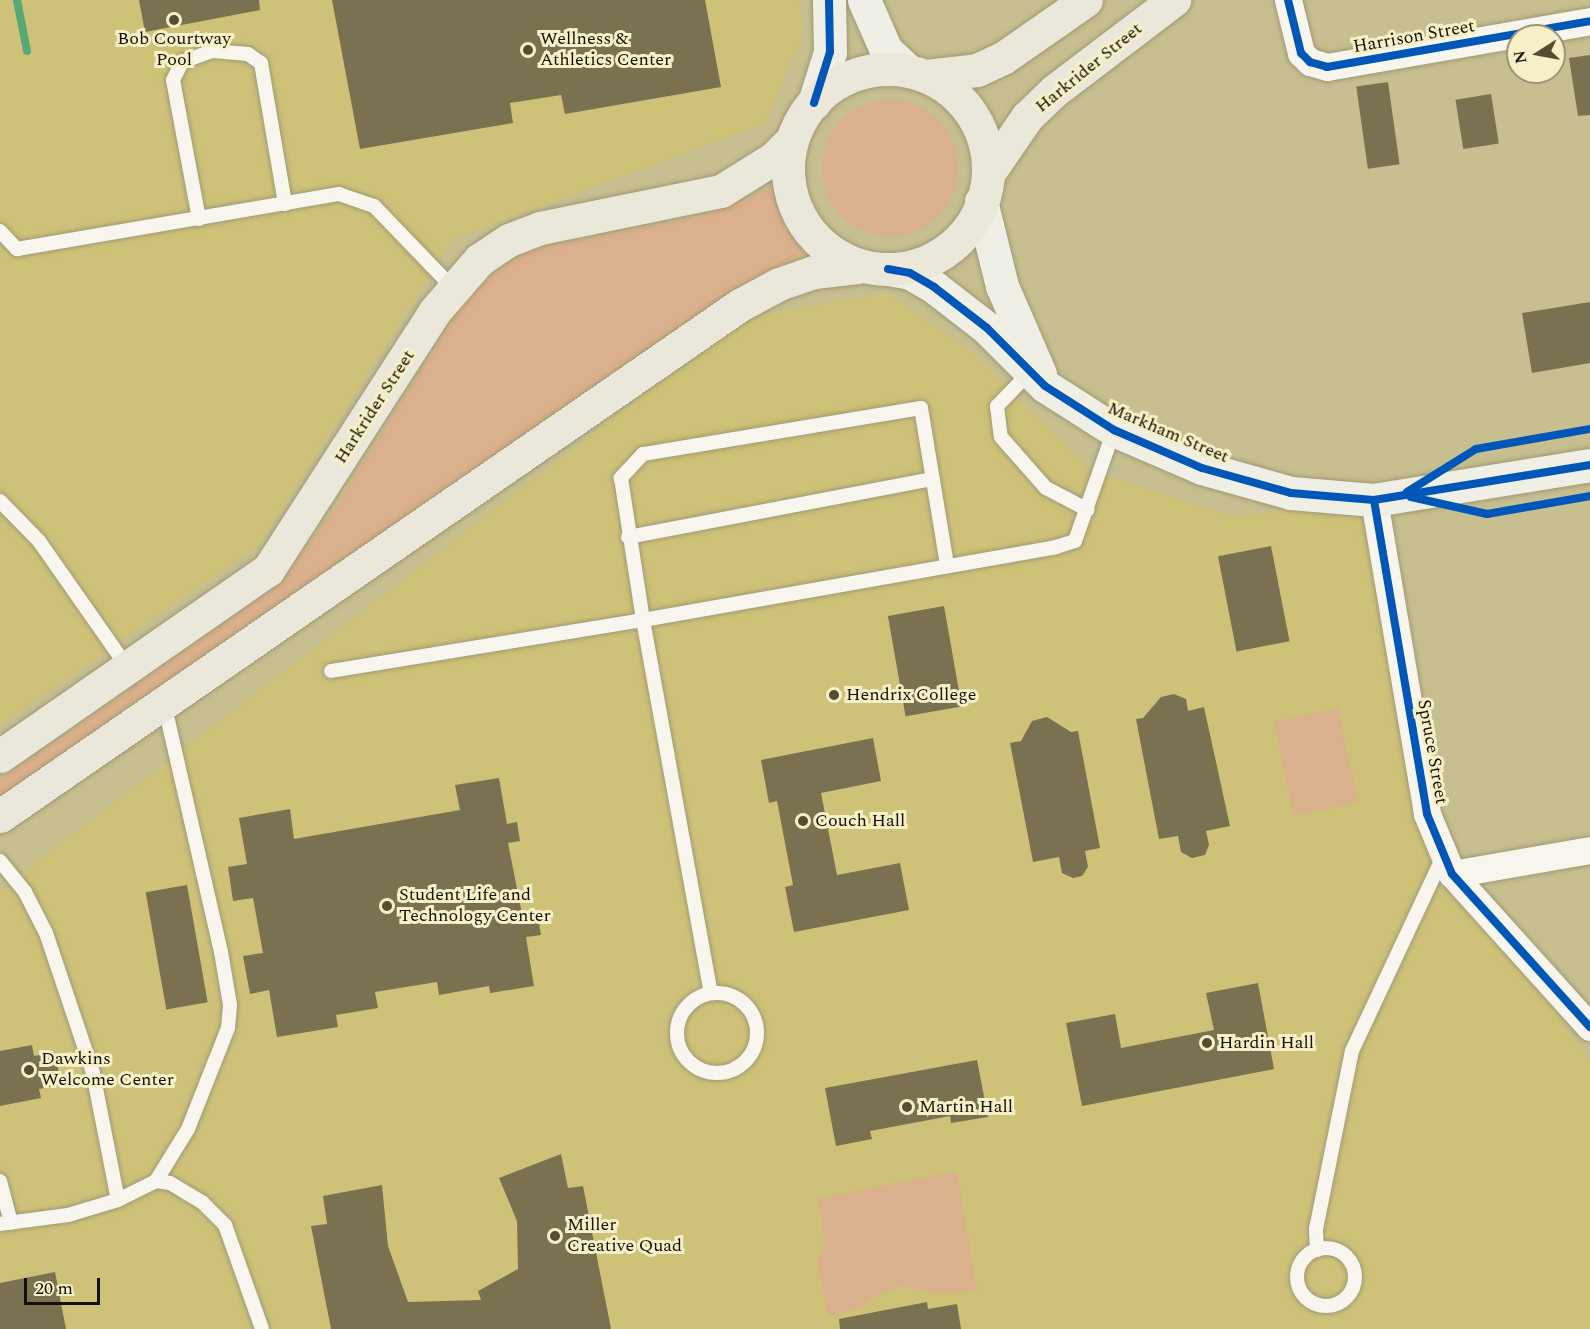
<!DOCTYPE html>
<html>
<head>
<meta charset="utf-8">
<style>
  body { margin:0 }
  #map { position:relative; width:1590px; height:1329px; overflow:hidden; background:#c7bf90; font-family:Spectral,serif }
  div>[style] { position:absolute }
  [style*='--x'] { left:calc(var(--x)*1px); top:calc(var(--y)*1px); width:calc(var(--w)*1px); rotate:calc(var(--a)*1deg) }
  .built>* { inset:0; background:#cec279 }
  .green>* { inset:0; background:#dbb08c; transform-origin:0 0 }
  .round { border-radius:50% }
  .stream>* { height:8px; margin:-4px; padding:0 4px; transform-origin:4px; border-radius:4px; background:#58a776 }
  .building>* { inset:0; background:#7a7151; transform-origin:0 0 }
  .roads { filter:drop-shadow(0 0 2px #a09a74) drop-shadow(0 0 2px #a09a74) }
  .lane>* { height:14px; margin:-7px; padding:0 7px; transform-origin:7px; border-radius:7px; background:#f7f5ee }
  .lane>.ring { margin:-7px; padding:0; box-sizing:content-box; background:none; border:14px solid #f7f5ee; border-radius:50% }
  .street>* { height:27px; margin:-13.5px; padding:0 13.5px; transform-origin:13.5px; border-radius:13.5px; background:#f7f5ee }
  .secondary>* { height:33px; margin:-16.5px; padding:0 16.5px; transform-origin:16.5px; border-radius:16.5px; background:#f0efe5 }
  .primary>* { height:33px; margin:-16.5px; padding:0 16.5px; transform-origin:16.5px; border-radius:16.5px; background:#ebe8db }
  .primary>.ring { margin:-16.5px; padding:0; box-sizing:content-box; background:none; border:33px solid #ebe8db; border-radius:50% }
  .cycleway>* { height:8px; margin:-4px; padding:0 4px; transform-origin:4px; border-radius:4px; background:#0057b8 }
  .dots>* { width:16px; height:16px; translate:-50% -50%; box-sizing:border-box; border:3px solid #f6efc7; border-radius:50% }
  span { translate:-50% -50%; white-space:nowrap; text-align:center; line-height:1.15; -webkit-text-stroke:6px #f6efc7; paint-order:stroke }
  .street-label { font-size:18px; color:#140f00 }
  .poi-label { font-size:18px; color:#140f00 }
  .left { translate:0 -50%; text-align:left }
  .north { position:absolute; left:1506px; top:24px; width:60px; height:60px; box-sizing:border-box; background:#f6efc7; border:2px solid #9c9577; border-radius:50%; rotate:259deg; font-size:16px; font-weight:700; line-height:24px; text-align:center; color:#140f00 }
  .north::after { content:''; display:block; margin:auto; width:21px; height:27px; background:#534d32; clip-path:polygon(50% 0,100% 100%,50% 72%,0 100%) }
  .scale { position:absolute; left:24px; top:1278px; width:76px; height:27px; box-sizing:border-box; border:3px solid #140f00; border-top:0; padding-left:8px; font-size:18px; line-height:21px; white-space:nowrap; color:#140f00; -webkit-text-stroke:4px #f6efc7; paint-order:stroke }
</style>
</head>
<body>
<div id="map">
  <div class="built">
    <i style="clip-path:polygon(0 0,799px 0,803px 33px,766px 123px,453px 239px,259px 545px,0 725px)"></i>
    <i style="clip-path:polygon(888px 293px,972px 352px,1091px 471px,1233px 516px,1374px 500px,1452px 874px,1590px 1060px,1590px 1329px,0 1329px,0 890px,743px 318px)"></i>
  </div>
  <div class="green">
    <i class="round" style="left:822px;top:100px;width:136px;height:136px"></i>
    <i style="clip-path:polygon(772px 187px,782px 223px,805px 254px,761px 274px,0 802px,0 780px,280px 583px,335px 508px,457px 312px,491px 276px,516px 257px,541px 247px,703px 216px)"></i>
    <i style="left:1338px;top:708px;width:96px;height:66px;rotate:78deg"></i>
    <i style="clip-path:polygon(957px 1171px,977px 1291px,940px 1294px,902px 1286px,876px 1295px,862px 1307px,828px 1316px,817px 1262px,825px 1243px,818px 1199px)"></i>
  </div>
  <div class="stream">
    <i style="--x:17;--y:0;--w:52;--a:78.9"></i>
  </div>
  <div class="building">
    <i style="clip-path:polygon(139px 0,259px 0,260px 10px,145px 32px)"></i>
    <i style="clip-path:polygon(332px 0,705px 0,721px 87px,565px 114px,561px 95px,510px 103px,513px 123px,360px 149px)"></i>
    <i style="clip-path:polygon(1590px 55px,1590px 115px,1578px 116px,1569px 58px)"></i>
    <i style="left:1388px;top:82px;width:83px;height:32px;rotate:82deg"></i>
    <i style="left:1491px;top:94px;width:50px;height:36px;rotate:81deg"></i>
    <i style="clip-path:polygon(1590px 302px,1590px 363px,1532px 373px,1522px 313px)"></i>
    <i style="left:1271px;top:546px;width:97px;height:54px;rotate:79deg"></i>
    <i style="left:944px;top:606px;width:102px;height:57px;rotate:80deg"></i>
    <i style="clip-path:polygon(1174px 694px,1186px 699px,1188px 711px,1204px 707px,1230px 826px,1206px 831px,1209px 845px,1205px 855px,1192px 858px,1181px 852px,1178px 836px,1159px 839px,1136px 719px,1143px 718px,1161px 697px)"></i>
    <i style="clip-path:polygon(1047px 717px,1071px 732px,1078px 731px,1100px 848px,1085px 851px,1088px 867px,1082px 876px,1073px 878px,1062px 873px,1059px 857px,1033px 862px,1010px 743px,1021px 741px,1032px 721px)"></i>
    <i style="clip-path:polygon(873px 738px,881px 781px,821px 793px,837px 875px,900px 863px,909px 910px,794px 932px,785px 887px,793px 885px,777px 801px,769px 803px,761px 760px)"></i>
    <i style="clip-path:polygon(499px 778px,507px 824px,517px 822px,520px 841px,508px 843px,522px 914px,537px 911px,541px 935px,526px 937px,534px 986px,490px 993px,489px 986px,439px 995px,437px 982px,375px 992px,378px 1008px,336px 1015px,338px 1027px,277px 1037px,269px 990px,250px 994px,243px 956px,263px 953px,253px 898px,233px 901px,228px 867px,247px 864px,239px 818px,290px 809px,294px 839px,460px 810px,455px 785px)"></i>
    <i style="left:187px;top:885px;width:119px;height:42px;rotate:80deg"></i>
    <i style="clip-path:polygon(1258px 983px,1274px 1069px,1082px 1106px,1066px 1023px,1115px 1014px,1121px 1048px,1214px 1030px,1206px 993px)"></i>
    <i style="clip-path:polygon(32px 1045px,34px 1056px,55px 1052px,61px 1085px,39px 1089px,41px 1098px,0 1106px,0 1051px)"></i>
    <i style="clip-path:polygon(977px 1060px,988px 1117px,951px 1123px,950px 1116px,870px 1131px,872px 1139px,836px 1146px,825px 1088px)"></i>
    <i style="clip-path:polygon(561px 1154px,568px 1188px,583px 1186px,611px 1329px,331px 1329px,311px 1226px,327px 1224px,323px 1196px,382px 1185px,388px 1246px,408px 1302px,481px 1300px,478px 1291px,518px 1269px,517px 1221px,499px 1178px)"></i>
    <i style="clip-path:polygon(55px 1272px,66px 1329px,0 1329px,0 1283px)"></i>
    <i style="clip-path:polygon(927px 1302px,928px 1309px,957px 1304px,961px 1329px,840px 1329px,839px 1319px)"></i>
  </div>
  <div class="roads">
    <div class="lane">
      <i style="--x:199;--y:219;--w:141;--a:-100.6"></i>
      <i style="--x:173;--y:80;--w:20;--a:-63"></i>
      <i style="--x:182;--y:62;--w:33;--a:-20"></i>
      <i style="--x:213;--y:51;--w:35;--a:5"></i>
      <i style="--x:248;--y:54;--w:16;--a:35"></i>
      <i style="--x:261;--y:63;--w:143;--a:80.3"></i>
      <i style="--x:0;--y:231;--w:25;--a:47"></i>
      <i style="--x:17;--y:249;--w:327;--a:-9.7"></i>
      <i style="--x:339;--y:194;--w:37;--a:19"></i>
      <i style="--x:374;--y:206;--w:112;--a:46.1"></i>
      <i style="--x:1029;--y:373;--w:46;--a:134.1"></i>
      <i style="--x:997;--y:406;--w:31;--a:83"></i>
      <i style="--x:1001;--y:437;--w:68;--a:48.6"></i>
      <i style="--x:1046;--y:488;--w:47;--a:27.6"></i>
      <i style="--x:0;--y:501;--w:56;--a:45.7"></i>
      <i style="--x:39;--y:541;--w:155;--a:55"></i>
      <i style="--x:628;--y:537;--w:310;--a:-10.8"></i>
      <i style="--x:947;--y:565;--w:159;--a:-99.4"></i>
      <i style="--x:921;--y:408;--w:282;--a:170.6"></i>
      <i style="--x:643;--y:454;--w:33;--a:133"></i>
      <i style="--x:621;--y:478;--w:144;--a:81.2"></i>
      <i style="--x:643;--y:620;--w:419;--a:-10"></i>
      <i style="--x:1056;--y:547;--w:20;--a:-18"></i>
      <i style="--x:1075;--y:541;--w:118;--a:-70.6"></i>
      <i style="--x:331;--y:671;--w:316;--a:-9.3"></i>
      <i style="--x:643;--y:620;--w:379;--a:79.7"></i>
      <i style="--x:0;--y:861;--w:40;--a:51"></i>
      <i style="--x:25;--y:892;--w:46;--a:62.9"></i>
      <i style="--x:46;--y:933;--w:148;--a:71.4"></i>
      <i style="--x:93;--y:1073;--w:129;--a:78.9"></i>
      <i style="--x:118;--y:1200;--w:52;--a:163.3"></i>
      <i style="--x:68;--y:1215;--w:69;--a:172.5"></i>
      <i class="ring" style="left:677px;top:993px;width:66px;height:66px"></i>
      <i style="--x:0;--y:1181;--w:43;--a:75.3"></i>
      <i style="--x:156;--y:1181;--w:14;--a:8"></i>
      <i style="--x:170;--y:1183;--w:37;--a:31"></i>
      <i style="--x:202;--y:1202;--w:33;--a:45"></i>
      <i style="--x:225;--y:1225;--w:110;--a:70.4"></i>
      <i style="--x:118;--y:1200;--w:42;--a:-26.6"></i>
      <i style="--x:156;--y:1181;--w:61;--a:-58.4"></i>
      <i style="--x:188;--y:1129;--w:109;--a:-68.4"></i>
      <i style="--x:228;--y:1028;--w:23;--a:-85"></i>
      <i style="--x:230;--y:1005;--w:54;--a:-99.6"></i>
      <i style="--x:221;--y:952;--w:254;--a:-102.9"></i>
      <i class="ring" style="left:1297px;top:1248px;width:44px;height:44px"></i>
      <i style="--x:1317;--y:1250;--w:21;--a:-93"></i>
      <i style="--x:1316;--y:1229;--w:182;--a:-78.6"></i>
      <i style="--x:1352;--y:1051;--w:214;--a:-64.9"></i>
    </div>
    <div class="street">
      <i style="--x:1288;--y:0;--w:55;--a:76.2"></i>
      <i style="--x:1301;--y:53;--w:13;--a:45"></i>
      <i style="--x:1310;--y:62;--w:18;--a:16"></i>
      <i style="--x:1327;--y:67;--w:267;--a:-9.9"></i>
      <i style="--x:1374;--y:500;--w:318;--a:80.4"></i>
      <i style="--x:1427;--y:814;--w:65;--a:67.4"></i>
      <i style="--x:1452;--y:874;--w:206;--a:48"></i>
      <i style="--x:1452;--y:874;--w:140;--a:-9.9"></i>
    </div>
    <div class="secondary">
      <i style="--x:864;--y:0;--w:55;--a:66.3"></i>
      <i style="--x:886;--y:50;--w:25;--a:43"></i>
      <i style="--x:814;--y:103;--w:53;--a:-72.6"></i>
      <i style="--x:830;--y:52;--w:52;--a:-91.1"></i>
      <i style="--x:981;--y:201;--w:88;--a:76.1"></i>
      <i style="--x:1002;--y:286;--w:96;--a:66.6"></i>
      <i style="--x:888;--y:269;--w:22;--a:10"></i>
      <i style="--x:910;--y:273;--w:28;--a:30"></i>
      <i style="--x:934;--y:287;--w:67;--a:37.7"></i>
      <i style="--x:987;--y:328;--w:82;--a:45"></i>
      <i style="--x:1045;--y:386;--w:82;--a:32.5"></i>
      <i style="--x:1114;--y:430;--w:96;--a:23.4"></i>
      <i style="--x:1202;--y:468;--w:92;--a:15.7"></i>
      <i style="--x:1291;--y:493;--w:83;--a:4.8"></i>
      <i style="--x:1374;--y:500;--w:219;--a:-9.2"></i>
    </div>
    <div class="primary">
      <i class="ring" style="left:788px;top:69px;width:167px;height:167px"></i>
      <i style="--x:926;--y:76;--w:51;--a:-6.7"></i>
      <i style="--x:977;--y:70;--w:29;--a:-25"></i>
      <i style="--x:1003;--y:58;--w:101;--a:-34.9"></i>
      <i style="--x:990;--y:171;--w:65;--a:-55.6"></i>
      <i style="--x:1027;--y:117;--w:37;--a:-44"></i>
      <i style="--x:1054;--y:91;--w:151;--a:-37.2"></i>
      <i style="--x:0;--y:756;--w:326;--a:-34.8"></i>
      <i style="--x:268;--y:570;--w:307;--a:-57.2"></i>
      <i style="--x:434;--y:312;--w:69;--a:-49.1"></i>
      <i style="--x:479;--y:260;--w:36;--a:-34"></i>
      <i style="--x:509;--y:240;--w:33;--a:-21"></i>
      <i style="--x:540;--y:228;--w:185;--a:-11.6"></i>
      <i style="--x:721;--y:191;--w:62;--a:-31.9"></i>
      <i style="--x:774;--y:158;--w:24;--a:-45"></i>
      <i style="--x:0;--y:816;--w:899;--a:-34.63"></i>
      <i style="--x:740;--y:305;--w:44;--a:-28.3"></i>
      <i style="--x:779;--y:284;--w:37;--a:-19"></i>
      <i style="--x:814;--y:272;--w:44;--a:-6.5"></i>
    </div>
  </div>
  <div class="cycleway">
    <i style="--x:1288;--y:0;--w:55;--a:76.2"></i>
    <i style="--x:1301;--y:53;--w:13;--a:45"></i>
    <i style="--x:1310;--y:62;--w:18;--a:16"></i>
    <i style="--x:1327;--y:67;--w:267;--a:-9.9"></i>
    <i style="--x:814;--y:103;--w:53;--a:-72.6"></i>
    <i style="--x:830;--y:52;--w:52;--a:-91.1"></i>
    <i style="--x:888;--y:269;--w:22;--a:10"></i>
    <i style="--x:910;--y:273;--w:28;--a:30"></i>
    <i style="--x:934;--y:287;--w:67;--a:37.7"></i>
    <i style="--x:987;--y:328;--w:82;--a:45"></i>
    <i style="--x:1045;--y:386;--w:82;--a:32.5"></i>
    <i style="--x:1114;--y:430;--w:96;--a:23.4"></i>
    <i style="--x:1202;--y:468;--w:92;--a:15.7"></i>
    <i style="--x:1291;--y:493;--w:83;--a:4.8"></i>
    <i style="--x:1374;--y:500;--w:219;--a:-9.2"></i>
    <i style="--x:1407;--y:492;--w:81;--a:-31.9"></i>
    <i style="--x:1476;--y:449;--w:116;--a:-10"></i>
    <i style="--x:1411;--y:497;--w:78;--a:12.6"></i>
    <i style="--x:1487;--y:514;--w:105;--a:-9.9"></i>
    <i style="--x:1374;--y:500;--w:318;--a:80.4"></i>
    <i style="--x:1427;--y:814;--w:65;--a:67.4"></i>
    <i style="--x:1452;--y:874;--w:206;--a:48"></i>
  </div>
  <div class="dots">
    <i style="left:174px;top:20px;background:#534d32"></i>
    <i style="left:528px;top:50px;background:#534d32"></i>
    <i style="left:834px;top:695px;background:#534d32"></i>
    <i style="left:803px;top:821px;background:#534d32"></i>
    <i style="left:387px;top:906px;background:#534d32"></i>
    <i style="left:1207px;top:1043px;background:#534d32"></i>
    <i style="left:29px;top:1070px;background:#534d32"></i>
    <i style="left:907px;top:1107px;background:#534d32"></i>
    <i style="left:555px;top:1236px;background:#534d32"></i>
  </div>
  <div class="street-label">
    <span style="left:1414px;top:37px;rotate:-10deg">Harrison Street</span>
    <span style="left:1089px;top:68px;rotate:-39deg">Harkrider Street</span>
    <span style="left:375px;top:407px;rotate:-57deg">Harkrider Street</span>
    <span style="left:1168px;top:433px;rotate:23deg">Markham Street</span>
    <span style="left:1432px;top:752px;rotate:80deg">Spruce Street</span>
  </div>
  <div class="poi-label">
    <span style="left:174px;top:50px">Bob Courtway<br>Pool</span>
    <span class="left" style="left:540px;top:50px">Wellness &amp;<br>Athletics Center</span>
    <span class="left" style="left:846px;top:695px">Hendrix College</span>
    <span class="left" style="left:815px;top:821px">Couch Hall</span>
    <span class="left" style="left:399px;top:906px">Student Life and<br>Technology Center</span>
    <span class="left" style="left:1219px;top:1043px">Hardin Hall</span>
    <span class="left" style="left:41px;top:1070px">Dawkins<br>Welcome Center</span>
    <span class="left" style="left:919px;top:1107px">Martin Hall</span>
    <span class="left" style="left:567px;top:1236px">Miller<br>Creative Quad</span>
  </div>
  <div class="north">N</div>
  <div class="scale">20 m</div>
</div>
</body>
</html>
